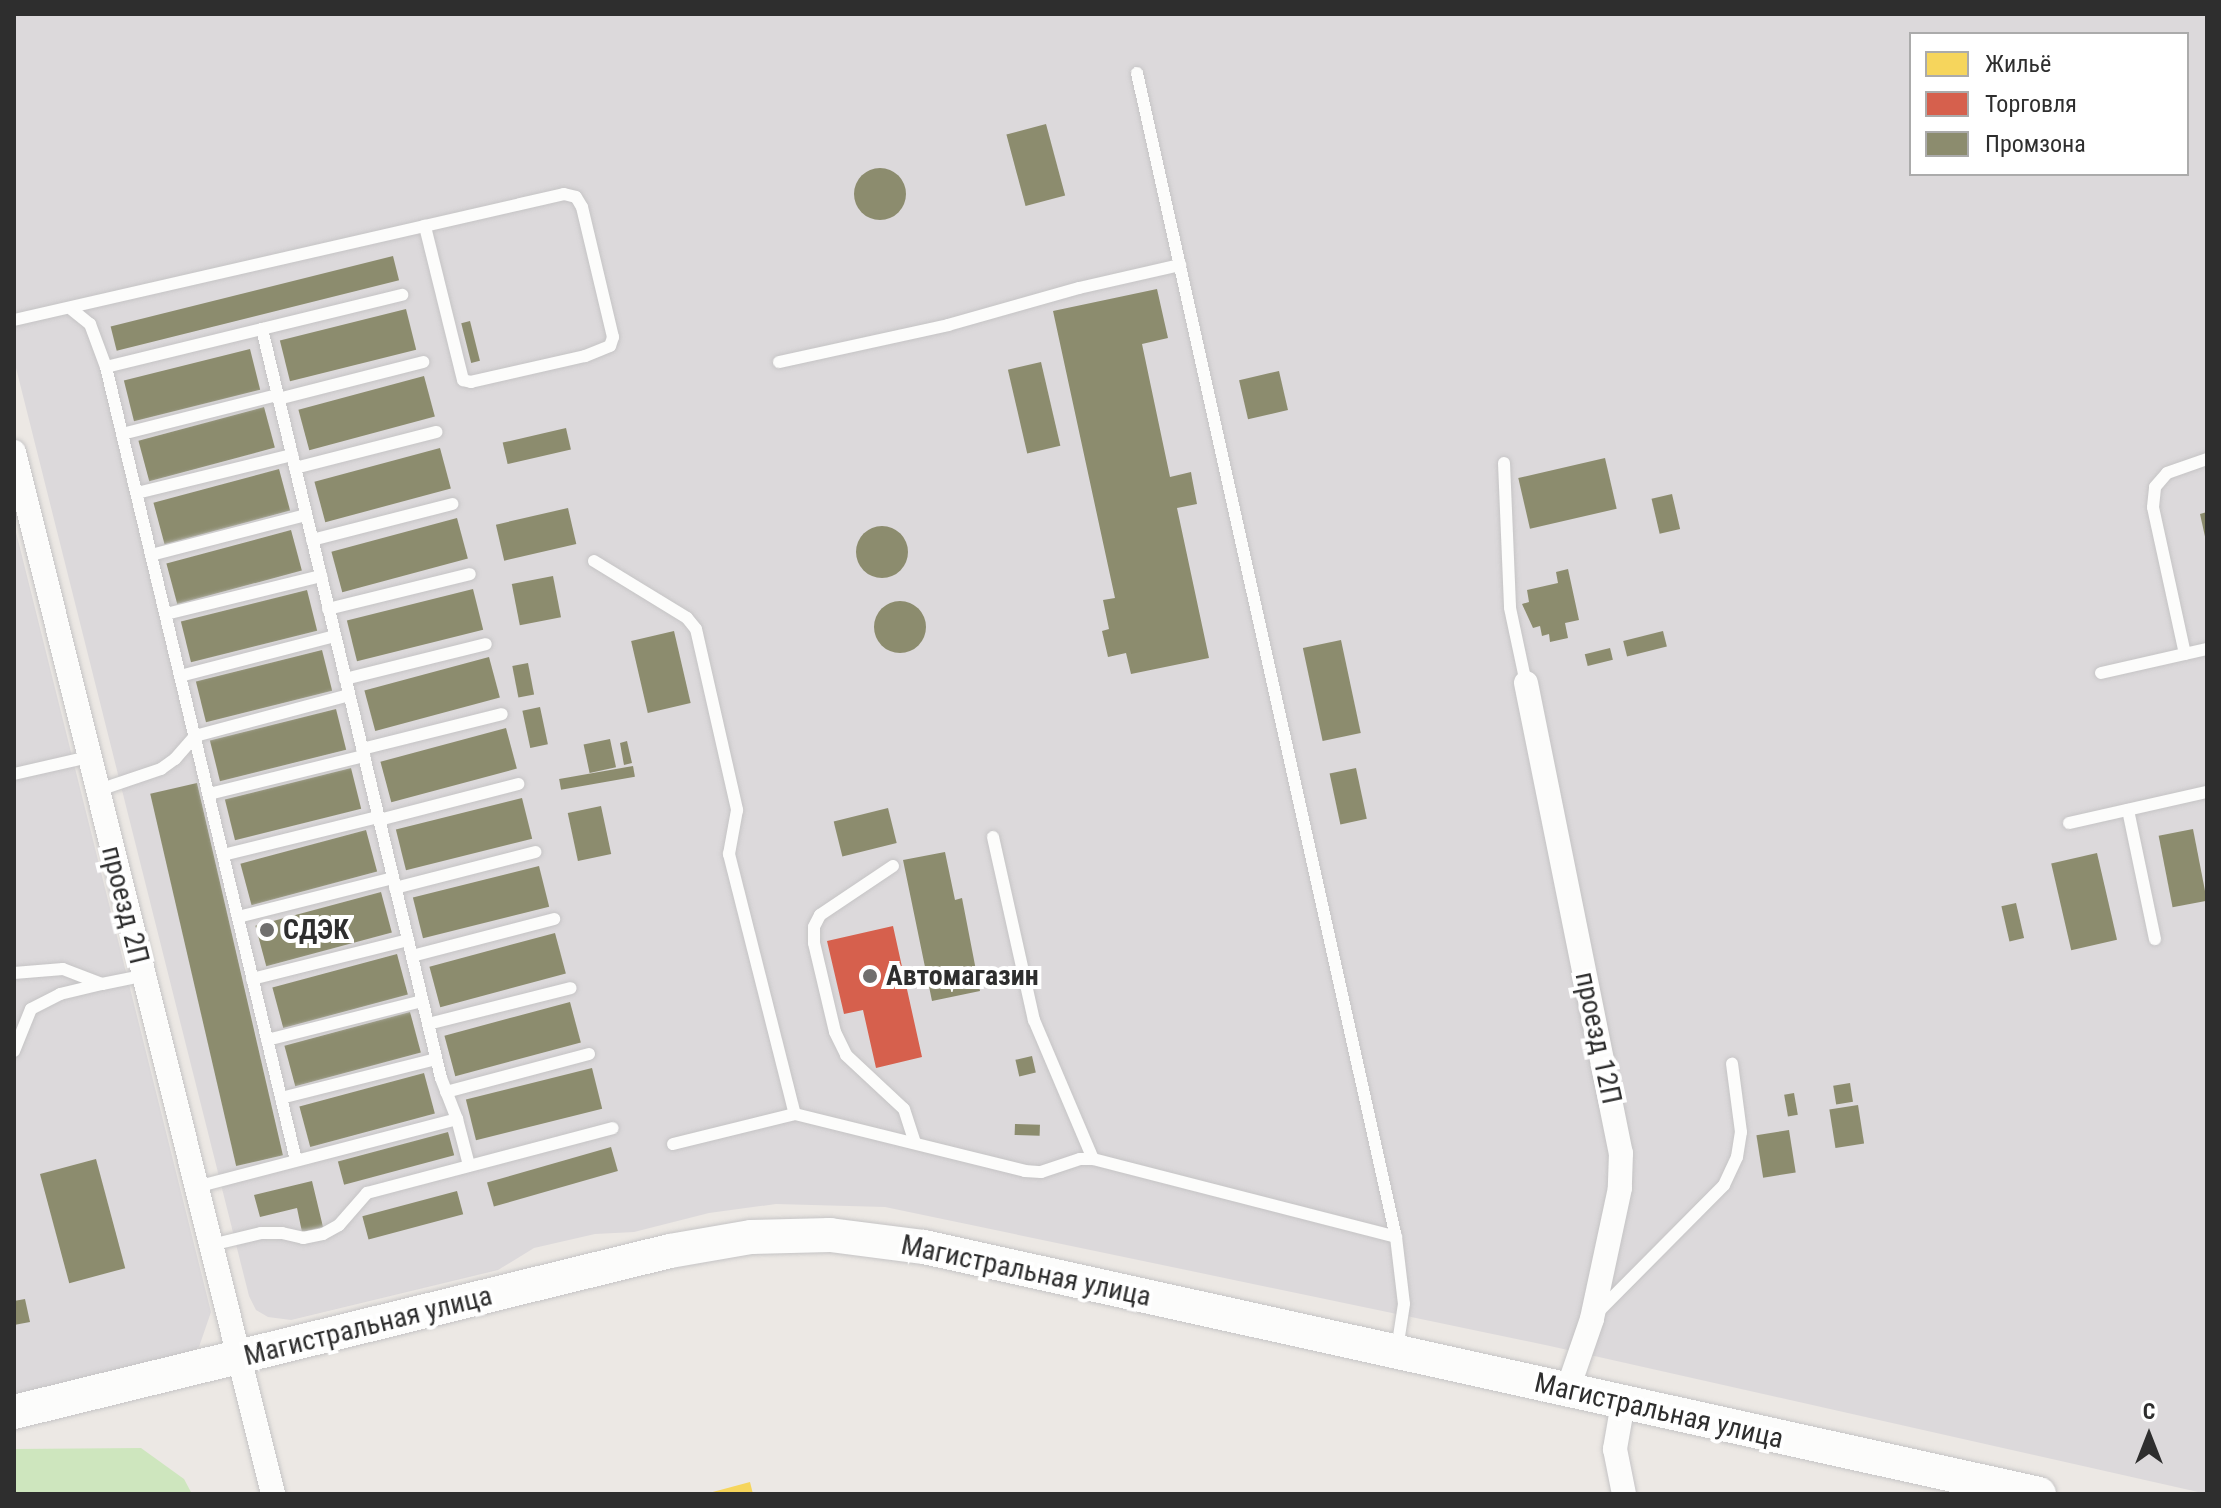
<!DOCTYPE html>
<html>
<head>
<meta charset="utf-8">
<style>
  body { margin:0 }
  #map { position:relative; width:2221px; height:1508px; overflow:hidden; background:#ece8e4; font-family:"Roboto Condensed",sans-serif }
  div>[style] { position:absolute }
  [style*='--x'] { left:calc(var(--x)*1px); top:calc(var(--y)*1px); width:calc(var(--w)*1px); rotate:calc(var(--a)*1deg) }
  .industrial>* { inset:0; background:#dcd9db }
  .green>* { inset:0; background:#cee6be }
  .homes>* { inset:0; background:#f6d55c }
  .shops>* { inset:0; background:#d6604d }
  .industry>* { inset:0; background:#8c8c6e; transform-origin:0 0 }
  .round { border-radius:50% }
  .roads { filter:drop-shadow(0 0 2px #c5c4c5) drop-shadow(0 0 2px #c5c4c5) }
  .lane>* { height:12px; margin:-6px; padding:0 6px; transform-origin:6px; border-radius:6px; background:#fcfcfb }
  .street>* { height:24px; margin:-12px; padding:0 12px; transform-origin:12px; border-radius:12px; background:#fcfcfb }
  .secondary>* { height:34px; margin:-17px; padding:0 17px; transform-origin:17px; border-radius:17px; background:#fcfcfb }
  .dots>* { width:22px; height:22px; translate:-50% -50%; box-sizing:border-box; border:4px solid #fff; border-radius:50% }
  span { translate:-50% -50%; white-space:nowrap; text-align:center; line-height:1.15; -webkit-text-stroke:8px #fff; paint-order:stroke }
  .street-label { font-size:28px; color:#2e2e2e }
  .poi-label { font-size:28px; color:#2e2e2e; font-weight:700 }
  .left { translate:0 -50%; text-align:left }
  .frame { position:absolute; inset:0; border:16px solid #2e2e2e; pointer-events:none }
  .legend { position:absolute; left:1909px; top:32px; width:280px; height:144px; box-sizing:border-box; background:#fff; border:2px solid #ababab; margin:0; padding:10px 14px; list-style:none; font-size:24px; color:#2e2e2e }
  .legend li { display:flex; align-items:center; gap:16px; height:40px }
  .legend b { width:40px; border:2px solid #ababab }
  .north { position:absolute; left:2109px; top:1396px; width:80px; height:80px; -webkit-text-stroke:6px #fff; paint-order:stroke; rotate:0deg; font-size:22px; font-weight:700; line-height:32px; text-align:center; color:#2e2e2e }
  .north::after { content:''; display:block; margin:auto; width:28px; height:36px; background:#2e2e2e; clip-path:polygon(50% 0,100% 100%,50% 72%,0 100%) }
</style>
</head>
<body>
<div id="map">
  <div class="industrial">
    <i style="clip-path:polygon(evenodd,14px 14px,2207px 14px,2207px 1494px,1550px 1346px,885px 1207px,776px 1204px,709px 1213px,634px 1232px,595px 1234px,534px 1248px,498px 1270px,291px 1320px,268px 1317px,256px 1310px,249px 1296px,14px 360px,14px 14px,1911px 34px,2187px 34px,2187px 174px,1911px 174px,1911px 34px)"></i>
    <i style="clip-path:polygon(14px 524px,211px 1312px,199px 1347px,185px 1355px,14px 1395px)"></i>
  </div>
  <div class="green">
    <i style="clip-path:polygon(141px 1448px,184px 1479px,192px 1494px,14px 1494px,14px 1449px)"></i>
  </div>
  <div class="homes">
    <i style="clip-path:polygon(750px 1482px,753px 1494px,709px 1494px,709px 1493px)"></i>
  </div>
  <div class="shops">
    <i style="clip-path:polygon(893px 926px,922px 1057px,876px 1068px,863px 1010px,844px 1014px,827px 941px)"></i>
  </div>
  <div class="industry">
    <i style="left:1046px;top:124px;width:74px;height:41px;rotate:75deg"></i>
    <i class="round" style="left:854px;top:168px;width:52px;height:52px"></i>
    <i style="left:393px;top:256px;width:25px;height:291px;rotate:76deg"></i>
    <i style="clip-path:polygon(1157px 289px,1168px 338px,1142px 344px,1170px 477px,1191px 472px,1192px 478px,1197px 504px,1177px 508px,1209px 658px,1131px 674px,1126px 653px,1108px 657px,1102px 631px,1109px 629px,1103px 600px,1115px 598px,1053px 311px)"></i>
    <i style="left:406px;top:309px;width:42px;height:130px;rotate:76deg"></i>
    <i style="left:470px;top:321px;width:41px;height:9px;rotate:76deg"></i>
    <i style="left:250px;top:349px;width:42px;height:130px;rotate:76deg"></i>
    <i style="left:1041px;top:362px;width:86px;height:34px;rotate:77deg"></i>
    <i style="left:1279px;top:371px;width:40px;height:41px;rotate:77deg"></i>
    <i style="left:424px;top:376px;width:42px;height:130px;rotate:75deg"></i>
    <i style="left:264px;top:407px;width:42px;height:130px;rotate:75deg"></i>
    <i style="left:566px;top:428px;width:22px;height:65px;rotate:77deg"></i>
    <i style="left:440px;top:448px;width:42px;height:130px;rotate:75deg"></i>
    <i style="left:1605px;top:458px;width:52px;height:89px;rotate:77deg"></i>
    <i style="left:279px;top:469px;width:43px;height:130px;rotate:75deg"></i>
    <i style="left:1672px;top:494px;width:36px;height:21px;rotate:77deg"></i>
    <i style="left:568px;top:508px;width:37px;height:74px;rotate:77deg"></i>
    <i style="clip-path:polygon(2207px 512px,2207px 541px,2206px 541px,2200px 514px)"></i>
    <i style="left:457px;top:518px;width:42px;height:130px;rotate:75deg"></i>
    <i class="round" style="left:856px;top:526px;width:52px;height:52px"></i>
    <i style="left:291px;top:530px;width:42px;height:129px;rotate:75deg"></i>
    <i style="clip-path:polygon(1568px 569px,1579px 620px,1565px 623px,1568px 638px,1550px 642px,1549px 634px,1542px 636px,1540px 626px,1533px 628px,1522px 604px,1529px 602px,1527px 590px,1558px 583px,1556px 572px)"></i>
    <i style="left:553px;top:576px;width:42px;height:42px;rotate:79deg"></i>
    <i style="left:473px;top:589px;width:42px;height:130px;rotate:76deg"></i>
    <i style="left:307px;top:590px;width:42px;height:130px;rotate:76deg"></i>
    <i class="round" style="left:874px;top:601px;width:52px;height:52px"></i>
    <i style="left:674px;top:631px;width:74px;height:44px;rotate:77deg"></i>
    <i style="left:1663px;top:631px;width:16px;height:41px;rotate:76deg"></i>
    <i style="left:1341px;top:640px;width:95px;height:39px;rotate:78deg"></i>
    <i style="left:1610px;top:648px;width:12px;height:26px;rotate:76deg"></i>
    <i style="left:322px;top:650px;width:42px;height:130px;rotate:76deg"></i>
    <i style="left:489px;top:657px;width:42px;height:129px;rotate:75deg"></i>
    <i style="left:528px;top:663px;width:32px;height:16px;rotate:79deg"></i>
    <i style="left:540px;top:707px;width:38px;height:18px;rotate:78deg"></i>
    <i style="left:336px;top:709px;width:42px;height:130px;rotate:76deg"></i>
    <i style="left:506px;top:728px;width:42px;height:130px;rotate:75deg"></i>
    <i style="left:610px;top:739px;width:29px;height:27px;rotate:78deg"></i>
    <i style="clip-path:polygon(627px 741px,632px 763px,624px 765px,620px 743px)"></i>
    <i style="left:633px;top:766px;width:11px;height:75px;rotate:80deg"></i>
    <i style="left:351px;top:768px;width:42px;height:130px;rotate:76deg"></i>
    <i style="left:1356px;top:768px;width:52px;height:27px;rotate:78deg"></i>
    <i style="left:197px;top:783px;width:382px;height:48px;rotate:77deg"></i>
    <i style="left:522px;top:798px;width:42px;height:130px;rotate:76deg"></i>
    <i style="left:601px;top:806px;width:49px;height:34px;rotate:78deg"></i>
    <i style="left:888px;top:808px;width:36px;height:56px;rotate:76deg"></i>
    <i style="left:2193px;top:829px;width:73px;height:35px;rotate:79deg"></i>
    <i style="left:366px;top:830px;width:43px;height:130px;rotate:75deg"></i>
    <i style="clip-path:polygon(945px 852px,955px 900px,962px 898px,980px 991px,932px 1001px,903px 860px)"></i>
    <i style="left:2097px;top:853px;width:89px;height:47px;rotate:77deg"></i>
    <i style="left:539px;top:866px;width:42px;height:130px;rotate:76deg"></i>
    <i style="left:381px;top:892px;width:42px;height:130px;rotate:75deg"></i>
    <i style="left:2016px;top:903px;width:36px;height:15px;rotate:77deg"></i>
    <i style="left:555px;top:933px;width:42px;height:130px;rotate:75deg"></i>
    <i style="left:397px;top:954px;width:42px;height:129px;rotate:75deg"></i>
    <i style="left:570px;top:1002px;width:42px;height:130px;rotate:75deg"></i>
    <i style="left:410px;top:1012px;width:42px;height:130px;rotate:75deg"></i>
    <i style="left:1032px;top:1056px;width:17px;height:17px;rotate:77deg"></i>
    <i style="left:592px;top:1068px;width:42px;height:130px;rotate:76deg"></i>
    <i style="left:424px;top:1073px;width:42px;height:129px;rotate:75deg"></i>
    <i style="left:1850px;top:1083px;width:19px;height:17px;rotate:81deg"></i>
    <i style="left:1794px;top:1093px;width:22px;height:10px;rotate:80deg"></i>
    <i style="left:1858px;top:1105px;width:39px;height:29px;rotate:81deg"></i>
    <i style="left:1015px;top:1124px;width:25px;height:11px;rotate:2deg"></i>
    <i style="left:1789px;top:1130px;width:43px;height:33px;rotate:81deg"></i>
    <i style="left:448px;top:1132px;width:24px;height:114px;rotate:75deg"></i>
    <i style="left:611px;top:1147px;width:25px;height:129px;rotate:74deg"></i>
    <i style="left:96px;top:1159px;width:113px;height:58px;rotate:75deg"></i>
    <i style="clip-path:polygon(312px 1181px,323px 1227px,302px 1232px,297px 1208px,260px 1217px,254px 1195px)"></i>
    <i style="left:457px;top:1191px;width:24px;height:98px;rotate:75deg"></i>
    <i style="clip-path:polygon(25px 1299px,30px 1322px,14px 1325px,14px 1301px)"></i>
  </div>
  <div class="roads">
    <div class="lane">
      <i style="--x:1137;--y:73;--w:1192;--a:77.46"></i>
      <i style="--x:1396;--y:1237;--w:67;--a:83.2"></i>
      <i style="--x:1404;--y:1304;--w:46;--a:98.8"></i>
      <i style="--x:70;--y:308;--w:26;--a:39"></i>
      <i style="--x:90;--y:324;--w:46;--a:69.6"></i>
      <i style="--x:106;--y:367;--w:815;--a:76.53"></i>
      <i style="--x:14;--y:320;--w:564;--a:-12.9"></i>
      <i style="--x:564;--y:194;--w:12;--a:14"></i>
      <i style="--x:576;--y:197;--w:12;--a:59"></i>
      <i style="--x:582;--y:207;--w:134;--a:76.6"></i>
      <i style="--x:613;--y:337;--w:9;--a:108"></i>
      <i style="--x:610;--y:346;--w:27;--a:158"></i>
      <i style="--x:585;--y:356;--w:117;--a:167.2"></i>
      <i style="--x:471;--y:382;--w:8;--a:-166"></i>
      <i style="--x:463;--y:380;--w:159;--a:-103.9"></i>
      <i style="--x:262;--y:329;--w:770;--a:76.56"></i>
      <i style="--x:441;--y:1078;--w:44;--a:68.7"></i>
      <i style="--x:457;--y:1119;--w:48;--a:75.4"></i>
      <i style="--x:779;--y:362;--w:173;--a:-12.3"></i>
      <i style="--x:948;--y:325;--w:136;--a:-15.8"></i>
      <i style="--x:1079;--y:288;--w:104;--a:-12.8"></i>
      <i style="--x:106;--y:367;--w:305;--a:-13.7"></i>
      <i style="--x:278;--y:399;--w:150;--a:-14.3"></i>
      <i style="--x:122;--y:434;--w:160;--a:-14.1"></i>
      <i style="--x:1504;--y:463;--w:145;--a:87.6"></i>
      <i style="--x:1510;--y:608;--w:77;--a:78"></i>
      <i style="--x:295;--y:468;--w:146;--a:-14.3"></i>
      <i style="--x:137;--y:493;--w:160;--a:-13.8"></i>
      <i style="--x:312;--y:540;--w:145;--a:-14.4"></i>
      <i style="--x:151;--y:555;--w:160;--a:-14.5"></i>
      <i style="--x:594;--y:561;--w:109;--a:31.5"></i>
      <i style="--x:687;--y:618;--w:14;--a:51"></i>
      <i style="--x:696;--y:629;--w:186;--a:77.2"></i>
      <i style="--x:737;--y:810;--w:45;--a:100.3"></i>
      <i style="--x:729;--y:854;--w:268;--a:75.8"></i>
      <i style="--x:795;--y:1114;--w:237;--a:13.9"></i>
      <i style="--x:1025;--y:1171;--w:16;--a:4"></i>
      <i style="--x:1041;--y:1172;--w:41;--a:-18.4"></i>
      <i style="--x:1080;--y:1159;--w:13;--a:0"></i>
      <i style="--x:1093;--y:1159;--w:313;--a:14.4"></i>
      <i style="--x:328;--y:609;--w:146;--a:-13.8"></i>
      <i style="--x:166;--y:614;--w:160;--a:-13.8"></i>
      <i style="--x:2185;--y:654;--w:150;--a:-102.3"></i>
      <i style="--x:2153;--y:507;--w:20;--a:-84"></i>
      <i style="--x:2155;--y:487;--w:18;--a:-49"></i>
      <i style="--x:2167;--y:473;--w:42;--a:-19.3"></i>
      <i style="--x:2101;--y:673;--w:109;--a:-12.8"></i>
      <i style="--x:180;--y:676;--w:160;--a:-14.5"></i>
      <i style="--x:345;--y:679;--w:145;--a:-13.9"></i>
      <i style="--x:362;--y:749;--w:144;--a:-14"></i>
      <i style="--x:14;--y:774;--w:76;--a:-12.9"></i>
      <i style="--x:96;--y:791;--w:69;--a:-18.7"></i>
      <i style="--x:161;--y:769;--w:17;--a:-36"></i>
      <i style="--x:175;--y:759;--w:30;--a:-49"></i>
      <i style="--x:195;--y:736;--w:159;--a:-14.9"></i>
      <i style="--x:209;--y:794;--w:160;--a:-13.8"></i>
      <i style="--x:2128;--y:810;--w:132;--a:78.2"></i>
      <i style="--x:379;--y:820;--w:144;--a:-14.5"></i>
      <i style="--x:2069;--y:823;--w:141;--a:-12.7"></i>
      <i style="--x:993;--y:837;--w:188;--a:77.4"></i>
      <i style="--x:1034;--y:1020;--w:151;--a:67"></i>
      <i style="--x:223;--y:855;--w:160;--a:-13.8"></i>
      <i style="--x:893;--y:866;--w:88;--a:146.1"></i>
      <i style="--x:820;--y:915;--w:13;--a:117"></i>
      <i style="--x:814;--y:927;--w:16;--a:90"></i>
      <i style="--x:814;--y:943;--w:91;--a:76.7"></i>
      <i style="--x:835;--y:1032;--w:25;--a:64"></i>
      <i style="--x:846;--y:1055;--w:79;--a:43"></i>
      <i style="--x:904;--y:1109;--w:35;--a:72"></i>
      <i style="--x:395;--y:888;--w:145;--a:-14.4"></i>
      <i style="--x:238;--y:917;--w:160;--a:-14.1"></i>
      <i style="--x:412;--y:956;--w:147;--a:-14.6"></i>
      <i style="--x:14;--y:973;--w:49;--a:-4.7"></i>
      <i style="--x:63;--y:969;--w:42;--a:21"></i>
      <i style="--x:102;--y:984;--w:41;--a:-11.3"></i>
      <i style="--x:252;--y:979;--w:161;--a:-14"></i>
      <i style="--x:428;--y:1024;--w:147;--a:-14.1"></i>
      <i style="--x:267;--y:1040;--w:160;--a:-14.1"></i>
      <i style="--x:14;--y:1051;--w:45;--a:-68"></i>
      <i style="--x:31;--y:1009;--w:33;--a:-27"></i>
      <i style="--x:60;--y:994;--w:43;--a:-13.4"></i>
      <i style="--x:446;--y:1092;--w:148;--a:-14.9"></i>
      <i style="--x:281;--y:1098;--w:160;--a:-14.1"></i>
      <i style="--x:673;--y:1144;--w:126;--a:-13.8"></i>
      <i style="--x:196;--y:1187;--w:270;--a:-14.6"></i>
      <i style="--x:211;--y:1245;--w:51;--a:-13.5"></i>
      <i style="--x:261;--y:1233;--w:21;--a:0"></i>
      <i style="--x:282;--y:1233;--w:22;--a:13"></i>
      <i style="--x:303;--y:1238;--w:20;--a:-11"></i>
      <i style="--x:323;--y:1234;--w:18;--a:-29"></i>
      <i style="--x:339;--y:1225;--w:43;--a:-48.8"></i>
      <i style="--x:367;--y:1193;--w:254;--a:-14.8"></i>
      <i style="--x:1597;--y:1313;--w:180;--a:-45.2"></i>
      <i style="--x:1724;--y:1185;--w:31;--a:-65"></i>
      <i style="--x:1737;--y:1157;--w:25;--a:-81"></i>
      <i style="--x:1741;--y:1132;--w:69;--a:-97.5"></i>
    </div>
    <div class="street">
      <i style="--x:14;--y:452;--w:1074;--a:76.04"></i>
      <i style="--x:1526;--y:683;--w:480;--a:78.6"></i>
      <i style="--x:1621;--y:1153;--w:35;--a:92"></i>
      <i style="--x:1620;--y:1188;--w:134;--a:102.1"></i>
      <i style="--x:1592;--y:1319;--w:76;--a:109.1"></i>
      <i style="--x:1623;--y:1403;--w:47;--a:99.9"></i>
      <i style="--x:1615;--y:1449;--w:46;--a:78.7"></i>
    </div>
    <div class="secondary">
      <i style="--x:14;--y:1412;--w:675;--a:-13.79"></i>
      <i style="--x:670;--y:1251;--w:82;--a:-9.8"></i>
      <i style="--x:751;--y:1237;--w:79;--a:-1.5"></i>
      <i style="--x:830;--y:1235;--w:95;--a:7.3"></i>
      <i style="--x:924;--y:1247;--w:1142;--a:12.49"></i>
    </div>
  </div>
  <div class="dots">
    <i style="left:267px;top:930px;background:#706f6e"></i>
    <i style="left:870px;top:976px;background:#706f6e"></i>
  </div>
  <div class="street-label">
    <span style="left:125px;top:905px;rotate:76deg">проезд 2П</span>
    <span style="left:1598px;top:1038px;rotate:78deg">проезд 12П</span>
    <span style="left:1026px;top:1271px;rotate:12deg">Магистральная улица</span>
    <span style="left:368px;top:1326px;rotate:-14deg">Магистральная улица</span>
    <span style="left:1659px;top:1411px;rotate:13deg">Магистральная улица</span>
  </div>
  <div class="poi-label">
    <span class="left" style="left:283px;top:930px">СДЭК</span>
    <span class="left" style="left:886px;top:976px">Автомагазин</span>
  </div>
  <div class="frame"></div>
  <ul class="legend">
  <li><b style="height:22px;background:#f6d55c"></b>Жильё</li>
  <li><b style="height:22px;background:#d6604d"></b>Торговля</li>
  <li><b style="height:22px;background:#8c8c6e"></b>Промзона</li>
  </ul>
  <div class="north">С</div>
</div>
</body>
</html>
